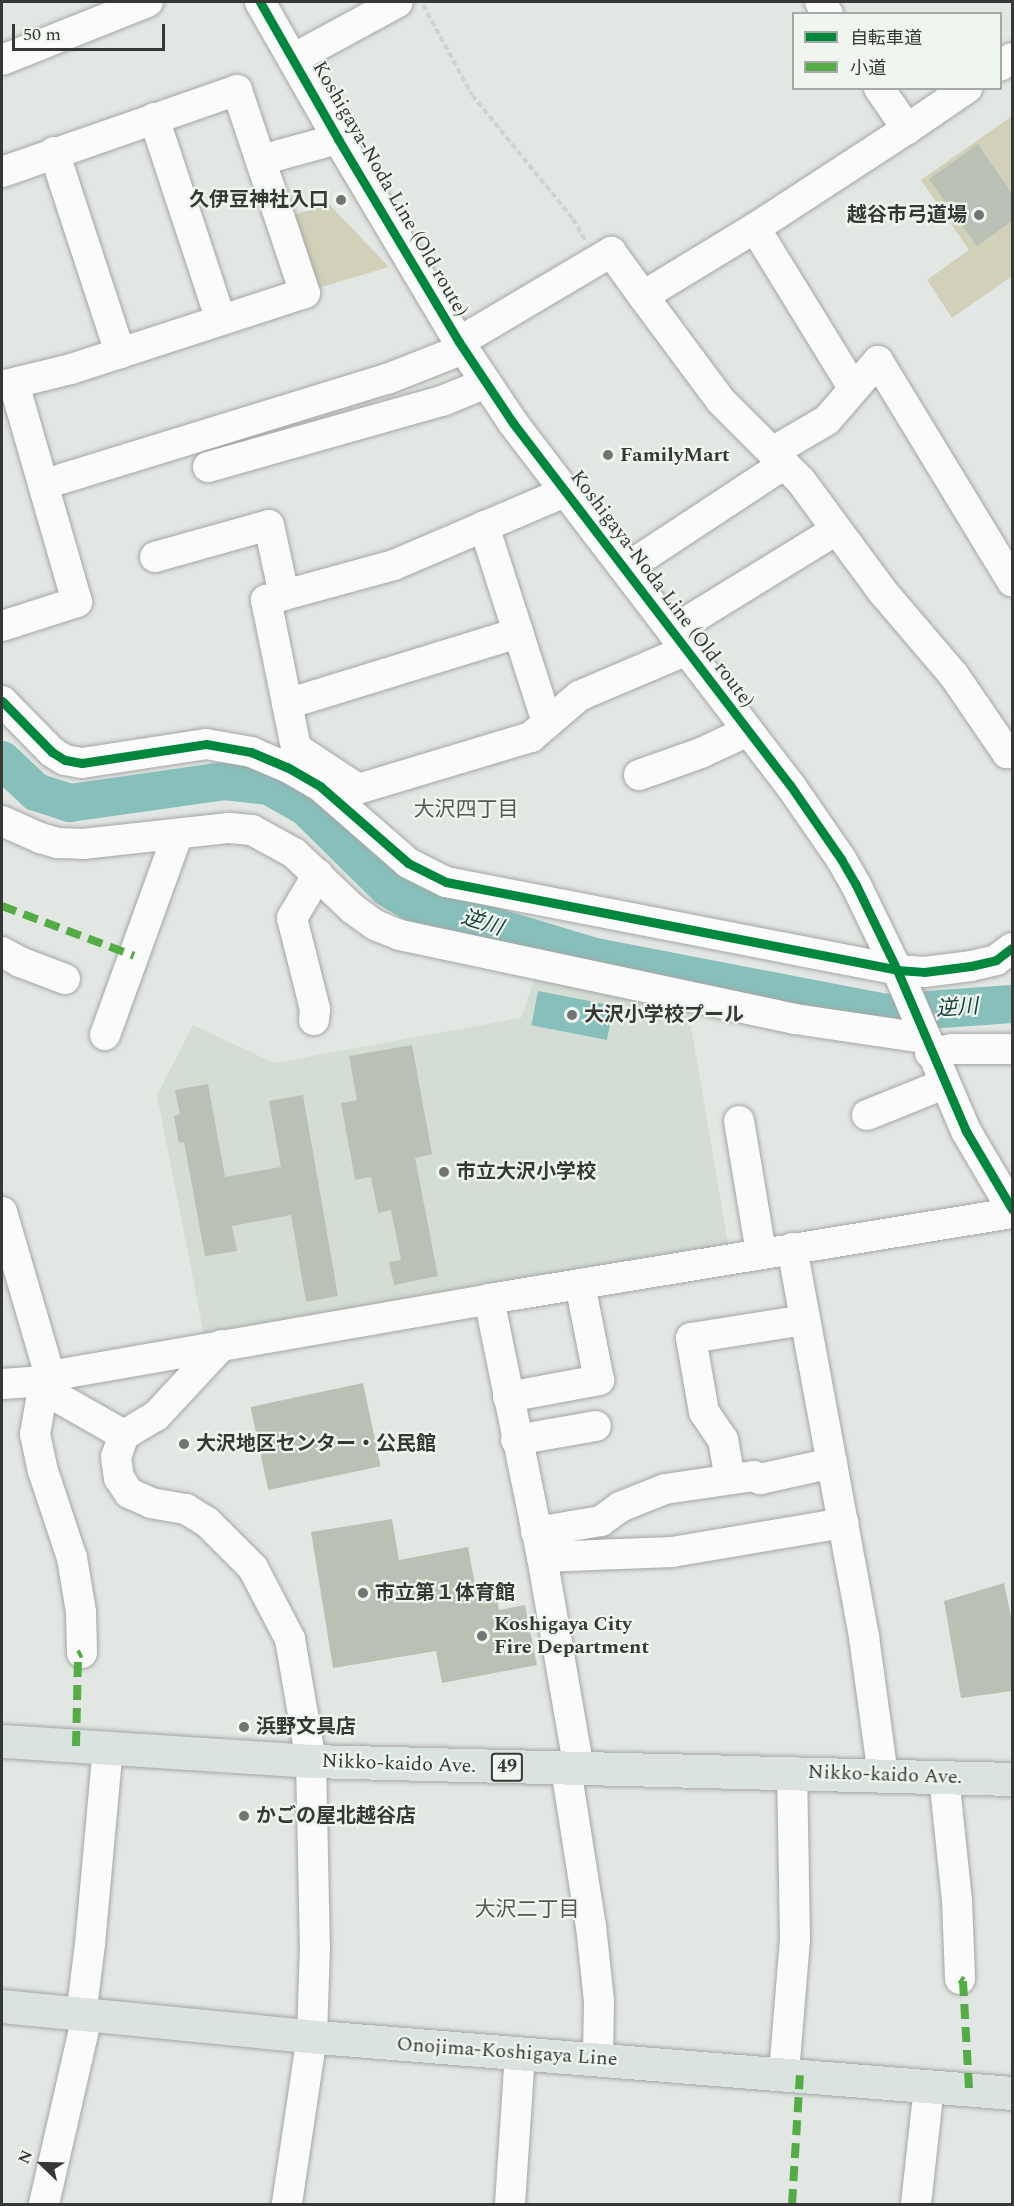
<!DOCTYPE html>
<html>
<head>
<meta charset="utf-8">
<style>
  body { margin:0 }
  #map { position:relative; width:1014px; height:2206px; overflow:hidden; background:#e3e7e3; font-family:Spectral,"Noto Sans JP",serif }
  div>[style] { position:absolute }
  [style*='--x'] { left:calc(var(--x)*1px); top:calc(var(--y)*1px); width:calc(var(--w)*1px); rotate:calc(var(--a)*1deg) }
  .built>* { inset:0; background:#d3ddd4 }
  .green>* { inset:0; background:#d1d1ba }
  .water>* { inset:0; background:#87bfbb; transform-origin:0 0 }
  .river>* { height:38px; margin:-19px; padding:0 19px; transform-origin:19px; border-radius:19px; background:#87bfbb }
  .building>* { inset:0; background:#bac0b4; transform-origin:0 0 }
  .path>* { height:4px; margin-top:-2px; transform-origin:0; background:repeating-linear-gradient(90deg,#d1d3d1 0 6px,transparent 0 9px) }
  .roads { filter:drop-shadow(0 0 2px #a4a7a4) drop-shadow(0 0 2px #a4a7a4) }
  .minor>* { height:30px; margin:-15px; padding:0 15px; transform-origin:15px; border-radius:15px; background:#fbfbfb }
  .major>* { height:33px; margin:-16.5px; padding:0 16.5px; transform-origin:16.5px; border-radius:16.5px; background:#dae3e0 }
  .quiet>* { height:8px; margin-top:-4px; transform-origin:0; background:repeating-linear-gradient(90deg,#54ac45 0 15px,transparent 0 23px) }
  .cycleway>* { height:9px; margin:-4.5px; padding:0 4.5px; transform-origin:4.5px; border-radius:4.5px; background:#00873e }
  .dots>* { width:16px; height:16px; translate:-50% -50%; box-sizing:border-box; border:3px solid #eef6ef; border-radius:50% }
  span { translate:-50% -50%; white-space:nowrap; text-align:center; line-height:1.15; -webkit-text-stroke:4.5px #eef6ef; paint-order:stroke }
  .shield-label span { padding:2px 4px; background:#eef6ef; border:2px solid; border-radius:4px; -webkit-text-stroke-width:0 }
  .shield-label { font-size:18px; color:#353835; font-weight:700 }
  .street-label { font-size:20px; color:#353835 }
  .poi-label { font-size:20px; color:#353835; font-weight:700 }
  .right { translate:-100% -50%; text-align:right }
  .left { translate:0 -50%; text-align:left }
  .neighbourhood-label { font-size:21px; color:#535a53 }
  .water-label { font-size:21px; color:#1a403e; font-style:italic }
  .frame { position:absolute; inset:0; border:3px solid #353835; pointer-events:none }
  .legend { position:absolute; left:792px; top:12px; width:210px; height:78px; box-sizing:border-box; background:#eef6ef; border:2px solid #a4aaa5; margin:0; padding:8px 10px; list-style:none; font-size:18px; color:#353835 }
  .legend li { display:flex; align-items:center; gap:12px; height:30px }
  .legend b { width:30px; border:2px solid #a4aaa5 }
  .north { position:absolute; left:12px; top:2134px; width:60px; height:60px; -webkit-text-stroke:4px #eef6ef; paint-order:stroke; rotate:293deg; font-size:16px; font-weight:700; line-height:24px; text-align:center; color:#353835 }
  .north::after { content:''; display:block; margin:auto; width:21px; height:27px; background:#353835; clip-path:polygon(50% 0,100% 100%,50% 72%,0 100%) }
  .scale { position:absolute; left:12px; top:24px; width:153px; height:27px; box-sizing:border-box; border:3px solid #353835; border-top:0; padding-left:8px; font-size:18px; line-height:21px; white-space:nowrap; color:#353835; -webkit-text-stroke:4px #eef6ef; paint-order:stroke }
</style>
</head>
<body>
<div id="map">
  <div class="built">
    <i style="clip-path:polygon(535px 978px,688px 1009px,729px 1249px,205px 1340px,157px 1095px,193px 1025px,274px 1063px,521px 1018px)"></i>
  </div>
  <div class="green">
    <i style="clip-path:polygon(1012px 116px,1012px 276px,952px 318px,927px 280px,969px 250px,921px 180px)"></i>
    <i style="clip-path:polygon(329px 204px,389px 267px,311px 290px,287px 217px)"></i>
  </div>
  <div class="water">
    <i style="left:538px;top:991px;width:77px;height:35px;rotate:11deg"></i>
  </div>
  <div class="river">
    <i style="--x:2;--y:760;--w:47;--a:43.3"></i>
    <i style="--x:36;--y:792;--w:36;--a:18"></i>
    <i style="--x:70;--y:803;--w:157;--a:-8.1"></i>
    <i style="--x:225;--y:781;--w:44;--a:6.5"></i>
    <i style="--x:269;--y:786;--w:43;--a:29.6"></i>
    <i style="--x:306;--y:807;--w:115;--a:44.6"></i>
    <i style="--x:388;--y:888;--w:28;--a:30"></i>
    <i style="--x:412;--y:902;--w:191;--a:16.7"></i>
    <i style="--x:595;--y:957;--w:296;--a:10.9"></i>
    <i style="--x:886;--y:1013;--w:126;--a:-4.1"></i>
  </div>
  <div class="building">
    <i style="clip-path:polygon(978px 144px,1012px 194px,1012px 221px,977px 246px,929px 179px)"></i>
    <i style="clip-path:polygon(412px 1045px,432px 1154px,415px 1158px,438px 1276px,394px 1285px,389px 1262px,401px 1260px,391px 1210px,378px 1213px,371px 1177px,355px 1180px,341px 1103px,357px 1100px,349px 1056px)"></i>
    <i style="clip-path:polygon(208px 1084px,225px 1177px,281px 1167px,269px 1101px,303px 1095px,338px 1296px,306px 1302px,291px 1215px,232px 1226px,237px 1251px,205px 1256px,184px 1142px,179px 1143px,174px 1116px,180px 1114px,175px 1090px)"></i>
    <i style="left:363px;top:1383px;width:85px;height:115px;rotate:78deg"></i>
    <i style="clip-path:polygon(392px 1519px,399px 1560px,468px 1547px,476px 1591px,495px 1587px,499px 1610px,525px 1605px,537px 1665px,442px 1683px,436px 1651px,333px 1668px,311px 1532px)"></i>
    <i style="clip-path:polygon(1004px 1583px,1012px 1622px,1012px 1691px,961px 1698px,944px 1601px)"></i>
  </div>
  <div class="path">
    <i style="--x:423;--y:5;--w:102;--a:61.4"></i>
    <i style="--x:472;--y:95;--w:160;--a:50.8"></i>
    <i style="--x:573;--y:219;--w:24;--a:60"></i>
  </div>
  <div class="roads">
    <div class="minor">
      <i style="--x:260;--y:2;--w:158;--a:60.3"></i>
      <i style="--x:338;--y:139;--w:236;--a:59.2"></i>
      <i style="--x:459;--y:342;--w:97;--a:56.3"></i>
      <i style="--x:513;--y:423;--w:456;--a:52.6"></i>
      <i style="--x:790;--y:785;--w:90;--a:55.4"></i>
      <i style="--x:841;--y:859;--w:30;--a:60"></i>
      <i style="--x:856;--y:885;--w:94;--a:64.2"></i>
      <i style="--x:897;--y:970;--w:175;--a:66.8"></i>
      <i style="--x:966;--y:1131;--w:91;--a:59.5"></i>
      <i style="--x:820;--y:2;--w:14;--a:56"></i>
      <i style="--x:293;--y:59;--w:119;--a:-28.5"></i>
      <i style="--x:2;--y:60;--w:157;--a:-21.7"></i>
      <i style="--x:1000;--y:66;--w:14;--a:-34"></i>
      <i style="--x:879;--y:88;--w:50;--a:55.7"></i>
      <i style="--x:907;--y:129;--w:73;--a:-34.3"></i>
      <i style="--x:154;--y:118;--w:213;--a:71.7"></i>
      <i style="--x:54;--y:152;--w:212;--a:71.8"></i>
      <i style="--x:261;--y:160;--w:80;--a:-15.3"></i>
      <i style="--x:2;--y:172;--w:249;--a:-19.2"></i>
      <i style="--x:237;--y:90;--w:214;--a:71.5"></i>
      <i style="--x:305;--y:293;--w:246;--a:162"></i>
      <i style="--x:71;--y:369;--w:71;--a:166.2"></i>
      <i style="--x:755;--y:228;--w:187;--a:58.4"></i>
      <i style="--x:643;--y:296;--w:131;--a:53.4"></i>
      <i style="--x:721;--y:401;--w:113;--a:45"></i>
      <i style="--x:801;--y:481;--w:137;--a:53.6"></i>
      <i style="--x:882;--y:591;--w:109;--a:49.5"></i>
      <i style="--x:953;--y:674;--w:96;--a:55.6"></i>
      <i style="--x:1007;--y:753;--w:6;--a:-39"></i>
      <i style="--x:459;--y:342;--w:177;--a:-30.6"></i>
      <i style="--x:611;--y:252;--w:54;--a:54"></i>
      <i style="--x:643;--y:296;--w:131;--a:-31.3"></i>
      <i style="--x:755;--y:228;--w:181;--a:-33.1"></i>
      <i style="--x:774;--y:451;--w:61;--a:-30.3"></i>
      <i style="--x:827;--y:420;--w:78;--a:-49.2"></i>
      <i style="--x:878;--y:361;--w:258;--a:58.7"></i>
      <i style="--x:208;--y:467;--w:243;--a:-15.8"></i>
      <i style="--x:442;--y:401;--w:48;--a:-22.2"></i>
      <i style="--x:61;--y:479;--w:341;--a:-17.1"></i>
      <i style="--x:387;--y:379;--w:82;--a:-21.5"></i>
      <i style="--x:565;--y:492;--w:186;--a:156.9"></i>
      <i style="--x:394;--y:565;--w:133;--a:164.7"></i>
      <i style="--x:266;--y:600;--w:151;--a:78.5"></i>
      <i style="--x:296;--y:748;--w:74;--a:33.5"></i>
      <i style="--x:358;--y:789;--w:181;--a:-16.7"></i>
      <i style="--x:531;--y:737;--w:63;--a:-40.5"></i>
      <i style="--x:579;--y:696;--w:117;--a:-23.1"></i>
      <i style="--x:484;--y:526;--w:206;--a:72.2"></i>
      <i style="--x:155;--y:557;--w:118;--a:-15.7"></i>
      <i style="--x:269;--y:525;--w:72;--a:77.9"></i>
      <i style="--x:625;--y:569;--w:180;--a:-33.4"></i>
      <i style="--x:2;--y:626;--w:79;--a:-17.7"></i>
      <i style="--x:77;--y:602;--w:227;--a:-106.1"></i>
      <i style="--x:672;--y:631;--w:180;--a:-31.6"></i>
      <i style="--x:2;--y:701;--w:71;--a:45.6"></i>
      <i style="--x:52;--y:752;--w:15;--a:32"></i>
      <i style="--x:65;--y:760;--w:17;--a:10"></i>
      <i style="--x:82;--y:763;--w:125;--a:-8.7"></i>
      <i style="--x:206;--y:744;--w:46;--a:10.1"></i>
      <i style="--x:251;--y:752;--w:39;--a:23"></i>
      <i style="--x:287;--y:767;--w:39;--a:30"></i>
      <i style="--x:321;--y:787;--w:116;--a:41.1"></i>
      <i style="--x:408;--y:863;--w:42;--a:26.6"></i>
      <i style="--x:446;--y:882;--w:460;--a:11"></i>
      <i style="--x:897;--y:970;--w:27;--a:4"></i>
      <i style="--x:924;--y:972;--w:47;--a:-7.3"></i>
      <i style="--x:971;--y:966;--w:26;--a:-13"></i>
      <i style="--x:996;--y:960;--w:20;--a:-37"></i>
      <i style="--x:287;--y:704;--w:242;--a:-17.1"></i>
      <i style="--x:639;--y:775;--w:66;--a:-19.5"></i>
      <i style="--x:701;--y:753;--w:52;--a:-25.1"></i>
      <i style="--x:2;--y:821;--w:42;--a:24.1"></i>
      <i style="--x:40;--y:838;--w:19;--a:16"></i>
      <i style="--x:58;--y:843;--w:25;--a:2"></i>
      <i style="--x:83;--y:844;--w:147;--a:-6.3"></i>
      <i style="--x:229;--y:828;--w:23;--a:5"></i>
      <i style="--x:252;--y:830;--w:48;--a:28.7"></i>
      <i style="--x:294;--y:853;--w:81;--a:43.5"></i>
      <i style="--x:353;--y:909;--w:27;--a:36"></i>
      <i style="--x:375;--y:925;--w:27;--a:22"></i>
      <i style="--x:400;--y:935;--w:404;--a:12"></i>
      <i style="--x:795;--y:1019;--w:130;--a:8.4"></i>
      <i style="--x:2;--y:952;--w:21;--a:29"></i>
      <i style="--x:20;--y:962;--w:48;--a:20.7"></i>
      <i style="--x:314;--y:1020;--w:11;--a:-85"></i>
      <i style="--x:315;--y:1009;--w:94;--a:-104.2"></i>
      <i style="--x:292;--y:918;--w:51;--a:-59.4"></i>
      <i style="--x:105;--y:1035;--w:212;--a:-70.1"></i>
      <i style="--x:930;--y:1053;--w:22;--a:-10"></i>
      <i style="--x:952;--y:1049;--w:60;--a:0"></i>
      <i style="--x:867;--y:1115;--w:83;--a:-21.9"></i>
      <i style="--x:739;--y:1121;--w:134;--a:80.5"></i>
      <i style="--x:2;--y:1212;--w:171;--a:73.7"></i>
      <i style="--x:50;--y:1376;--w:15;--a:118"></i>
      <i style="--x:43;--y:1389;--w:46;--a:100.1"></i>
      <i style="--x:35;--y:1434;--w:38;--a:78"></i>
      <i style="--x:43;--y:1471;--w:92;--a:71.6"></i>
      <i style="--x:72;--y:1558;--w:55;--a:80.5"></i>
      <i style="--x:81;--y:1612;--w:41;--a:88.6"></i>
      <i style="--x:792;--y:1248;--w:396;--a:79.5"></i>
      <i style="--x:864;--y:1637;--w:139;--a:82.2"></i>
      <i style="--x:489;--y:1299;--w:263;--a:78.4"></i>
      <i style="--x:542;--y:1557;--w:214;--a:80.1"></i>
      <i style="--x:2;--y:1384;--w:32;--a:-4"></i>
      <i style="--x:34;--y:1382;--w:17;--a:-21"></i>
      <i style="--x:50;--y:1376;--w:446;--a:-9.9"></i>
      <i style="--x:489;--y:1299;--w:530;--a:-9.34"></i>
      <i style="--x:43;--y:1389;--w:93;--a:29.6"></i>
      <i style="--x:124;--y:1435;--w:23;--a:110"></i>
      <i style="--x:116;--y:1457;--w:21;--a:82"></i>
      <i style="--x:119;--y:1478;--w:18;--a:56"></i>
      <i style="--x:129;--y:1493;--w:24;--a:24"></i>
      <i style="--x:151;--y:1503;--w:36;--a:10"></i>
      <i style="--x:186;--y:1509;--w:25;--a:32"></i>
      <i style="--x:207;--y:1522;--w:65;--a:45"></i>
      <i style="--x:253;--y:1568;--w:80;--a:62.5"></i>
      <i style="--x:290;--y:1639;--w:124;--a:80.2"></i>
      <i style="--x:311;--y:1761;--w:185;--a:88.8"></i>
      <i style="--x:315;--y:1946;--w:90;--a:91.9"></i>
      <i style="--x:312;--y:2036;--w:170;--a:98.5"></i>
      <i style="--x:508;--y:1397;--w:93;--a:-10.6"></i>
      <i style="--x:599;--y:1380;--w:98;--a:-101.2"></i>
      <i style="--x:124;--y:1435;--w:37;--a:-31"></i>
      <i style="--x:156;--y:1416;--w:97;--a:-47.1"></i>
      <i style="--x:516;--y:1440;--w:81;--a:-9.9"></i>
      <i style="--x:730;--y:1479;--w:40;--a:-100"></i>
      <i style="--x:723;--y:1440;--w:34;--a:-124"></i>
      <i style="--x:704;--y:1412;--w:75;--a:-100"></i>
      <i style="--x:691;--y:1338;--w:115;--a:-9"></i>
      <i style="--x:536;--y:1532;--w:66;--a:-9.6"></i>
      <i style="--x:601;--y:1521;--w:24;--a:-36"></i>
      <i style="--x:620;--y:1507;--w:48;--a:-21.8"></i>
      <i style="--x:665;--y:1489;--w:90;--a:-8.3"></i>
      <i style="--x:754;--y:1476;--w:7;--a:27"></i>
      <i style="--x:760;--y:1479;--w:74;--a:-12.5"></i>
      <i style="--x:542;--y:1557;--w:130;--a:-2.2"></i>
      <i style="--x:672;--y:1552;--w:174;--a:-9.6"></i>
      <i style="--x:566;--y:1769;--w:159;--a:81"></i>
      <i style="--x:591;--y:1926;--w:75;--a:83.9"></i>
      <i style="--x:599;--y:2001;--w:58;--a:91"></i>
      <i style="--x:944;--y:1777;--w:124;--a:84"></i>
      <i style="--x:957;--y:1900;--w:79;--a:87.8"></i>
      <i style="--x:81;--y:2016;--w:73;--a:-82.9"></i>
      <i style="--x:90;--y:1944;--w:197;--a:-84.8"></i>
      <i style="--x:784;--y:2073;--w:134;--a:-85.3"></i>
      <i style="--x:795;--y:1939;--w:167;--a:-91"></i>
      <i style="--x:44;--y:2204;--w:192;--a:-77.1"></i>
      <i style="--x:510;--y:2204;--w:151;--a:-86.2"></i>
      <i style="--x:916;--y:2204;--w:119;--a:-83.7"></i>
    </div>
    <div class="major">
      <i style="--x:2;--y:1741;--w:310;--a:3.7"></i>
      <i style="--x:311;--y:1761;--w:701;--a:1.47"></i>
      <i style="--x:2;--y:2006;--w:330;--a:5.6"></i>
      <i style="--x:330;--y:2038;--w:684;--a:4.61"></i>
    </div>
  </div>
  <div class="quiet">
    <i style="--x:2;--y:906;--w:141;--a:20.7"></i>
    <i style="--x:76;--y:1746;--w:91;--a:-88.7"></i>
    <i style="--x:78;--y:1655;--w:4;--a:-27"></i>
    <i style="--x:960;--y:1979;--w:4;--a:34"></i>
    <i style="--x:963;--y:1981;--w:108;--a:86.8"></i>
    <i style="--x:792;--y:2204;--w:129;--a:-86.5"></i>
  </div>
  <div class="cycleway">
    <i style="--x:260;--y:2;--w:158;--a:60.3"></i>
    <i style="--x:338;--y:139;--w:236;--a:59.2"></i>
    <i style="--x:459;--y:342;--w:97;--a:56.3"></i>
    <i style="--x:513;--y:423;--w:456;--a:52.6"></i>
    <i style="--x:790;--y:785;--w:90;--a:55.4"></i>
    <i style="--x:841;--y:859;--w:30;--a:60"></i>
    <i style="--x:856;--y:885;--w:94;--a:64.2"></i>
    <i style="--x:897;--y:970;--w:175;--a:66.8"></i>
    <i style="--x:966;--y:1131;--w:91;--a:59.5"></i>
    <i style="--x:2;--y:701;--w:71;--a:45.6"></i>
    <i style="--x:52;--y:752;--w:15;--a:32"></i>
    <i style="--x:65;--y:760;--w:17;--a:10"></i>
    <i style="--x:82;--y:763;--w:125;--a:-8.7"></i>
    <i style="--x:206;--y:744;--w:46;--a:10.1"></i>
    <i style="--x:251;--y:752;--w:39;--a:23"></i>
    <i style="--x:287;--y:767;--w:39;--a:30"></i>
    <i style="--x:321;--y:787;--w:116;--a:41.1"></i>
    <i style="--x:408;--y:863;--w:42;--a:26.6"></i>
    <i style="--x:446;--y:882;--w:460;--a:11"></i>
    <i style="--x:897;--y:970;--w:27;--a:4"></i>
    <i style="--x:924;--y:972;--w:47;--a:-7.3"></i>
    <i style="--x:971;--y:966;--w:26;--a:-13"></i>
    <i style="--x:996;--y:960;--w:20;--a:-37"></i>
  </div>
  <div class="dots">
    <i style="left:341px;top:200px;background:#727572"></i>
    <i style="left:979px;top:215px;background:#727572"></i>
    <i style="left:608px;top:455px;background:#727572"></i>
    <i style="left:572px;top:1015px;background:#727572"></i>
    <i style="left:444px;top:1172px;background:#727572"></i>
    <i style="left:184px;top:1444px;background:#727572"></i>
    <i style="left:363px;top:1593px;background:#727572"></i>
    <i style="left:482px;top:1636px;background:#727572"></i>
    <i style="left:244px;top:1727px;background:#727572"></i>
    <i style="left:244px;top:1816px;background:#727572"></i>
  </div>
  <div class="shield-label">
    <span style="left:507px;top:1767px">49</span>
  </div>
  <div class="street-label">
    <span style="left:390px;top:189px;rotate:60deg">Koshigaya-Noda Line (Old route)</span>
    <span style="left:662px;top:589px;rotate:53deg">Koshigaya-Noda Line (Old route)</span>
    <span style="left:399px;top:1764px;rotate:2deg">Nikko-kaido Ave.</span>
    <span style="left:885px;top:1775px;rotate:2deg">Nikko-kaido Ave.</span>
    <span style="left:507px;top:2052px;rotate:4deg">Onojima-Koshigaya Line</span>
  </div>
  <div class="poi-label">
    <span class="right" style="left:329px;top:200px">久伊豆神社入口</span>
    <span class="right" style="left:967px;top:215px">越谷市弓道場</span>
    <span class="left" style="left:620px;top:455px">FamilyMart</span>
    <span class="left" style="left:584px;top:1015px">大沢小学校プール</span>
    <span class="left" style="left:456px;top:1172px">市立大沢小学校</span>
    <span class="left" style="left:196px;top:1444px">大沢地区センター・公民館</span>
    <span class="left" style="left:375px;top:1593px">市立第１体育館</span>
    <span class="left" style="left:494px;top:1636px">Koshigaya City<br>Fire Department</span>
    <span class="left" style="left:256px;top:1727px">浜野文具店</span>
    <span class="left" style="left:256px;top:1816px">かごの屋北越谷店</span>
  </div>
  <div class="neighbourhood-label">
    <span style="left:466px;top:810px">大沢四丁目</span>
    <span style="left:527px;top:1910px">大沢二丁目</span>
  </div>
  <div class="water-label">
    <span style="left:482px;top:923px;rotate:17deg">逆川</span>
    <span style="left:957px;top:1008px;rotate:-4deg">逆川</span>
  </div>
  <div class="frame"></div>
  <ul class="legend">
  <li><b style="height:8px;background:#00873e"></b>自転車道</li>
  <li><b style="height:8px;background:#54ac45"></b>小道</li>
  </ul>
  <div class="north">N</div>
  <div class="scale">50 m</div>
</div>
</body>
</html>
